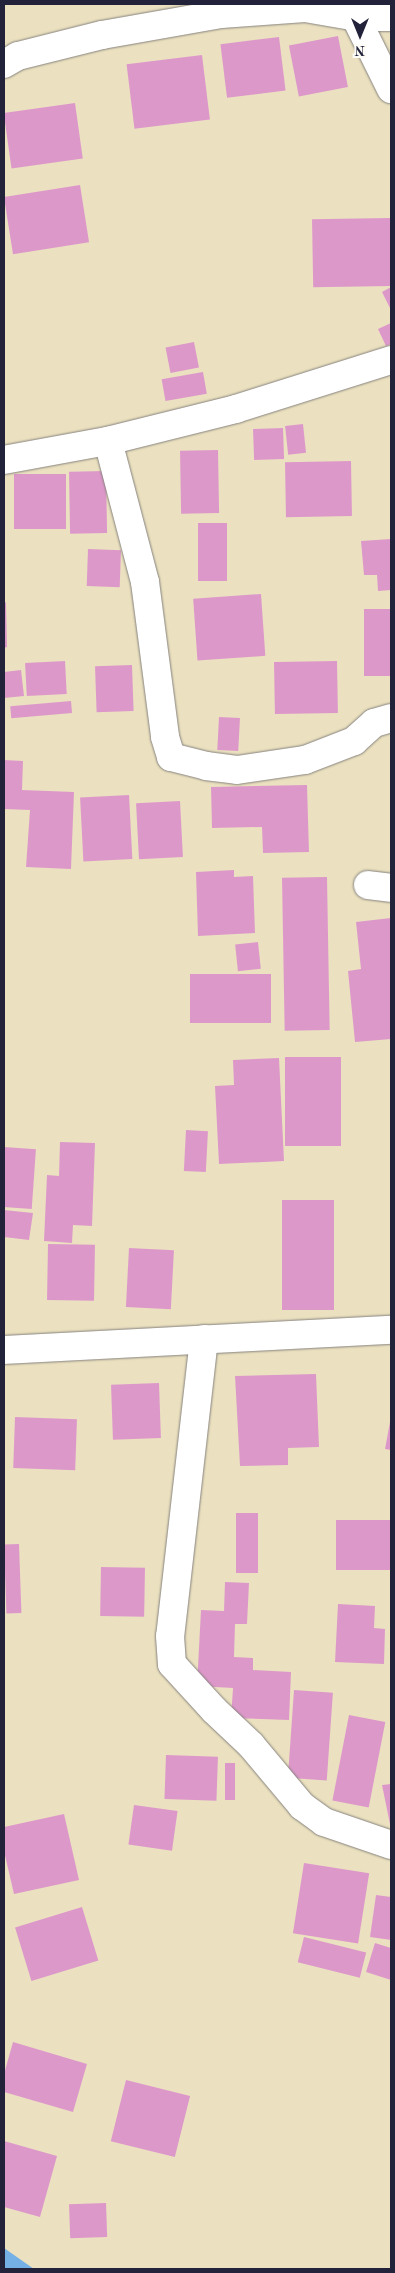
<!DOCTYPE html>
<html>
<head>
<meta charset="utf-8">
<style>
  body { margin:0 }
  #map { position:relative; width:395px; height:2273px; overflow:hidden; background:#ebe1c0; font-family:"Old Standard TT",serif }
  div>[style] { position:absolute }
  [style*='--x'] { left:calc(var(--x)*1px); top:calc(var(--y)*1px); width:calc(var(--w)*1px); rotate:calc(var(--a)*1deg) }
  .water>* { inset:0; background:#74afe5 }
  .building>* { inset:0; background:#dd98ca; transform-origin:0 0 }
  .roads { filter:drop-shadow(0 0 1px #86827e) drop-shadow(0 0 1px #86827e) }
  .street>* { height:28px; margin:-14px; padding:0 14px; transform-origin:14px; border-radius:14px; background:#fff }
  .secondary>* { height:28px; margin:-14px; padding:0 14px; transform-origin:14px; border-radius:14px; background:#fff }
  span { translate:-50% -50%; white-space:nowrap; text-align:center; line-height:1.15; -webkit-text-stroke:4.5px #fdfcf7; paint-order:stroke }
  .frame { position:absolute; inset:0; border:5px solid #22223b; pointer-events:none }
  .north { position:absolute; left:335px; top:10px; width:50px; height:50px; -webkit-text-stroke:4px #fdfcf7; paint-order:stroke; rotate:180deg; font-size:14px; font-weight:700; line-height:20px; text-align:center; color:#22223b }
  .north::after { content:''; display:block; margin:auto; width:18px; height:22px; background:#22223b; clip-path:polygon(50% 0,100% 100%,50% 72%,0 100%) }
</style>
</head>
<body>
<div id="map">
  <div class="water">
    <i style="clip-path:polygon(4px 2248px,34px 2269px,4px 2269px)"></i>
  </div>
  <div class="building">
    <i style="left:338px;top:36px;width:52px;height:50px;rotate:79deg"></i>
    <i style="left:279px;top:37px;width:54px;height:59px;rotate:83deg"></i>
    <i style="left:202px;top:55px;width:65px;height:76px;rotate:83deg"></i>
    <i style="left:75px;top:103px;width:56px;height:72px;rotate:82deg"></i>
    <i style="left:80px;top:185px;width:58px;height:77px;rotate:81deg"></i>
    <i style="left:390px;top:218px;width:68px;height:78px;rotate:89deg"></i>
    <i style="clip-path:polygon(391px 287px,391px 310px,382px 292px)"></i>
    <i style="clip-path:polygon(391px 323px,391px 344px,386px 346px,378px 329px)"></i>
    <i style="left:194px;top:342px;width:26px;height:29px;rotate:79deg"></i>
    <i style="left:203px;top:372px;width:22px;height:42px;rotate:80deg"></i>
    <i style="left:303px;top:424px;width:29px;height:18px;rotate:84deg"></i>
    <i style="left:283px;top:428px;width:31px;height:30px;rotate:88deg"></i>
    <i style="left:218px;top:450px;width:63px;height:38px;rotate:89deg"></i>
    <i style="left:351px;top:461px;width:55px;height:66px;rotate:89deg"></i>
    <i style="left:106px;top:471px;width:62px;height:37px;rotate:89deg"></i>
    <i style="left:14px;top:474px;width:52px;height:55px"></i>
    <i style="left:198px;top:523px;width:29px;height:58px"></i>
    <i style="clip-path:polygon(391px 539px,391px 590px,378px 591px,377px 575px,364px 575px,361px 541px)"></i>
    <i style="left:88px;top:549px;width:33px;height:37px;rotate:2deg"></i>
    <i style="left:261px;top:594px;width:62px;height:68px;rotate:86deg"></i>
    <i style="clip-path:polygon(6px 602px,7px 647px,4px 648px,4px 603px)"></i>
    <i style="left:391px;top:609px;width:67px;height:27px;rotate:90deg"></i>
    <i style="left:65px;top:661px;width:33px;height:40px;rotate:87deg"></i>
    <i style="left:337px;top:661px;width:52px;height:63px;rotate:89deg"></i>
    <i style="left:132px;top:665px;width:46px;height:37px;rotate:88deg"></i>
    <i style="clip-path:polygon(21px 670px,24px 696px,4px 698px,4px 672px)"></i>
    <i style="left:71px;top:701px;width:12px;height:61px;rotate:85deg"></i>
    <i style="left:219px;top:717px;width:21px;height:33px;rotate:3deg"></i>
    <i style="clip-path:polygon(4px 760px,23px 761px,22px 790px,74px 792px,71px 869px,26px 867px,30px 810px,4px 809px)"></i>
    <i style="clip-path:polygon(307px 785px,309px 852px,263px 853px,262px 827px,212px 828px,211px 787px)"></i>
    <i style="left:129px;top:795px;width:64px;height:49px;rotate:87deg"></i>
    <i style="left:180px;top:801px;width:56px;height:44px;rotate:87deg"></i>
    <i style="clip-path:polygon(234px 870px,234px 877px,253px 876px,255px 933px,198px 936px,196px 872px)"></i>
    <i style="left:327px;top:877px;width:153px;height:45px;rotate:89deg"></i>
    <i style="clip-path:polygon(391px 918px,391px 1039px,355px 1042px,348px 971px,361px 969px,356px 922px)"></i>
    <i style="left:258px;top:942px;width:27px;height:23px;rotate:84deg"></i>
    <i style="left:271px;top:974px;width:49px;height:81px;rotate:90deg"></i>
    <i style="left:285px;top:1057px;width:56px;height:89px"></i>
    <i style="clip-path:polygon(279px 1058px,284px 1161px,219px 1164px,215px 1086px,234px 1085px,233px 1060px)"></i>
    <i style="left:186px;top:1130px;width:22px;height:41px;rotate:3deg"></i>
    <i style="clip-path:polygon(60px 1142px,95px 1143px,92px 1226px,73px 1225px,72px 1243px,44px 1241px,47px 1175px,59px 1176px)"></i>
    <i style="left:4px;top:1147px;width:32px;height:60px;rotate:4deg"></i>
    <i style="left:282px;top:1200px;width:52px;height:110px"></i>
    <i style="clip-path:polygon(4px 1210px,33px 1213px,29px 1240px,4px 1237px)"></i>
    <i style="left:48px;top:1244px;width:47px;height:56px;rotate:1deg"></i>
    <i style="left:129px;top:1248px;width:45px;height:59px;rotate:3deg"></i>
    <i style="clip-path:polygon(316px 1374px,319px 1447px,288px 1448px,288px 1465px,240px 1466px,235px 1376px)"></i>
    <i style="left:159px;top:1383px;width:55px;height:48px;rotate:88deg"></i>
    <i style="left:15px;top:1417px;width:62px;height:51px;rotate:2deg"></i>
    <i style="clip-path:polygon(390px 1422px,391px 1422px,391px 1450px,385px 1449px)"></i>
    <i style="left:236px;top:1513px;width:22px;height:60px"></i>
    <i style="left:391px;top:1520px;width:50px;height:55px;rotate:90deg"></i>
    <i style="left:19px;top:1544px;width:69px;height:15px;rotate:88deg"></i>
    <i style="left:101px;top:1567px;width:44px;height:49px;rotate:1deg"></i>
    <i style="clip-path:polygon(225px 1582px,249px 1583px,247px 1624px,235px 1624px,234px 1657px,253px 1658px,253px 1670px,291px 1672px,289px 1720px,231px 1718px,233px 1688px,197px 1686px,201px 1610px,224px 1611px)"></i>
    <i style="clip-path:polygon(338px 1604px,375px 1606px,374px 1628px,385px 1629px,384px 1664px,335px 1662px)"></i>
    <i style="left:294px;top:1690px;width:39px;height:88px;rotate:4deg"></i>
    <i style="left:349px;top:1715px;width:37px;height:87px;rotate:11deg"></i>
    <i style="left:166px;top:1755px;width:52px;height:44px;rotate:2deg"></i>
    <i style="left:225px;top:1763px;width:10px;height:37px"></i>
    <i style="clip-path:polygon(391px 1784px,391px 1823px,390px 1824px,382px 1785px)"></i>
    <i style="left:134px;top:1805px;width:44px;height:40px;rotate:8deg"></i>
    <i style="clip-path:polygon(64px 1814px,79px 1880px,14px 1894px,4px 1851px,4px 1827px)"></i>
    <i style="left:304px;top:1863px;width:66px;height:71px;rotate:9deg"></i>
    <i style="clip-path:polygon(376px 1895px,391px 1897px,391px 1940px,370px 1937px)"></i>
    <i style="left:82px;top:1907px;width:56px;height:70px;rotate:73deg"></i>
    <i style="left:304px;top:1937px;width:64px;height:26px;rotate:14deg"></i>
    <i style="clip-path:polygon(375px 1943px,391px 1948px,391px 1980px,366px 1972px)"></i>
    <i style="clip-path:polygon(13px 2042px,87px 2064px,73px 2112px,4px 2092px,4px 2074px)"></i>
    <i style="left:126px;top:2080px;width:66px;height:63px;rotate:14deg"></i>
    <i style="clip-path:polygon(4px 2141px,57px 2156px,40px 2217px,4px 2207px)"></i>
    <i style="left:106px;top:2203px;width:34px;height:37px;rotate:88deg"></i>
  </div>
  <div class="roads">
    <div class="street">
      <i style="--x:4;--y:64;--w:16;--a:-30"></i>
      <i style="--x:18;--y:56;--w:87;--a:-14"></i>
      <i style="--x:102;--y:35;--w:121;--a:-10"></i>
      <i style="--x:221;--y:14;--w:84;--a:-4.1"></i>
      <i style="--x:305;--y:8;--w:53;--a:9.8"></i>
      <i style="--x:357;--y:17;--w:34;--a:0"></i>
      <i style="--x:391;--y:360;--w:163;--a:162.5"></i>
      <i style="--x:236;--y:409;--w:132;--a:166"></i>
      <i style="--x:108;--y:441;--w:146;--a:75.3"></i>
      <i style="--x:145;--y:582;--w:156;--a:82.6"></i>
      <i style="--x:165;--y:737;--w:21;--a:73"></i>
      <i style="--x:171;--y:757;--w:36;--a:14"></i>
      <i style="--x:206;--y:766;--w:31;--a:7"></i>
      <i style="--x:237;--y:770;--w:69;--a:-8.4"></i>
      <i style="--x:305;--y:760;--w:53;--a:-21.2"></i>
      <i style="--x:354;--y:741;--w:27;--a:-42"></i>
      <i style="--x:374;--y:723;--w:18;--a:-16"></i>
      <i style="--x:4;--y:460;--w:106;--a:-10.4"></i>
      <i style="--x:368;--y:885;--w:23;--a:7"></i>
      <i style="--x:204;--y:1339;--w:299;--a:96.5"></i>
      <i style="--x:170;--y:1636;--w:28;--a:86"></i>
      <i style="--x:172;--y:1664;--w:62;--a:47.6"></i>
      <i style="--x:214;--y:1710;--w:51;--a:43.4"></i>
      <i style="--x:251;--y:1745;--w:80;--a:50.1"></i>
      <i style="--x:302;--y:1806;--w:27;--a:36"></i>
      <i style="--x:324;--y:1822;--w:71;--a:18.9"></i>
      <i style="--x:4;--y:1350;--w:388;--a:-3"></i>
    </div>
    <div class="secondary">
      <i style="--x:349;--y:4;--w:95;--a:63.7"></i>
    </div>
  </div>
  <div class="frame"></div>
  <div class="north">N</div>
</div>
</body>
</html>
